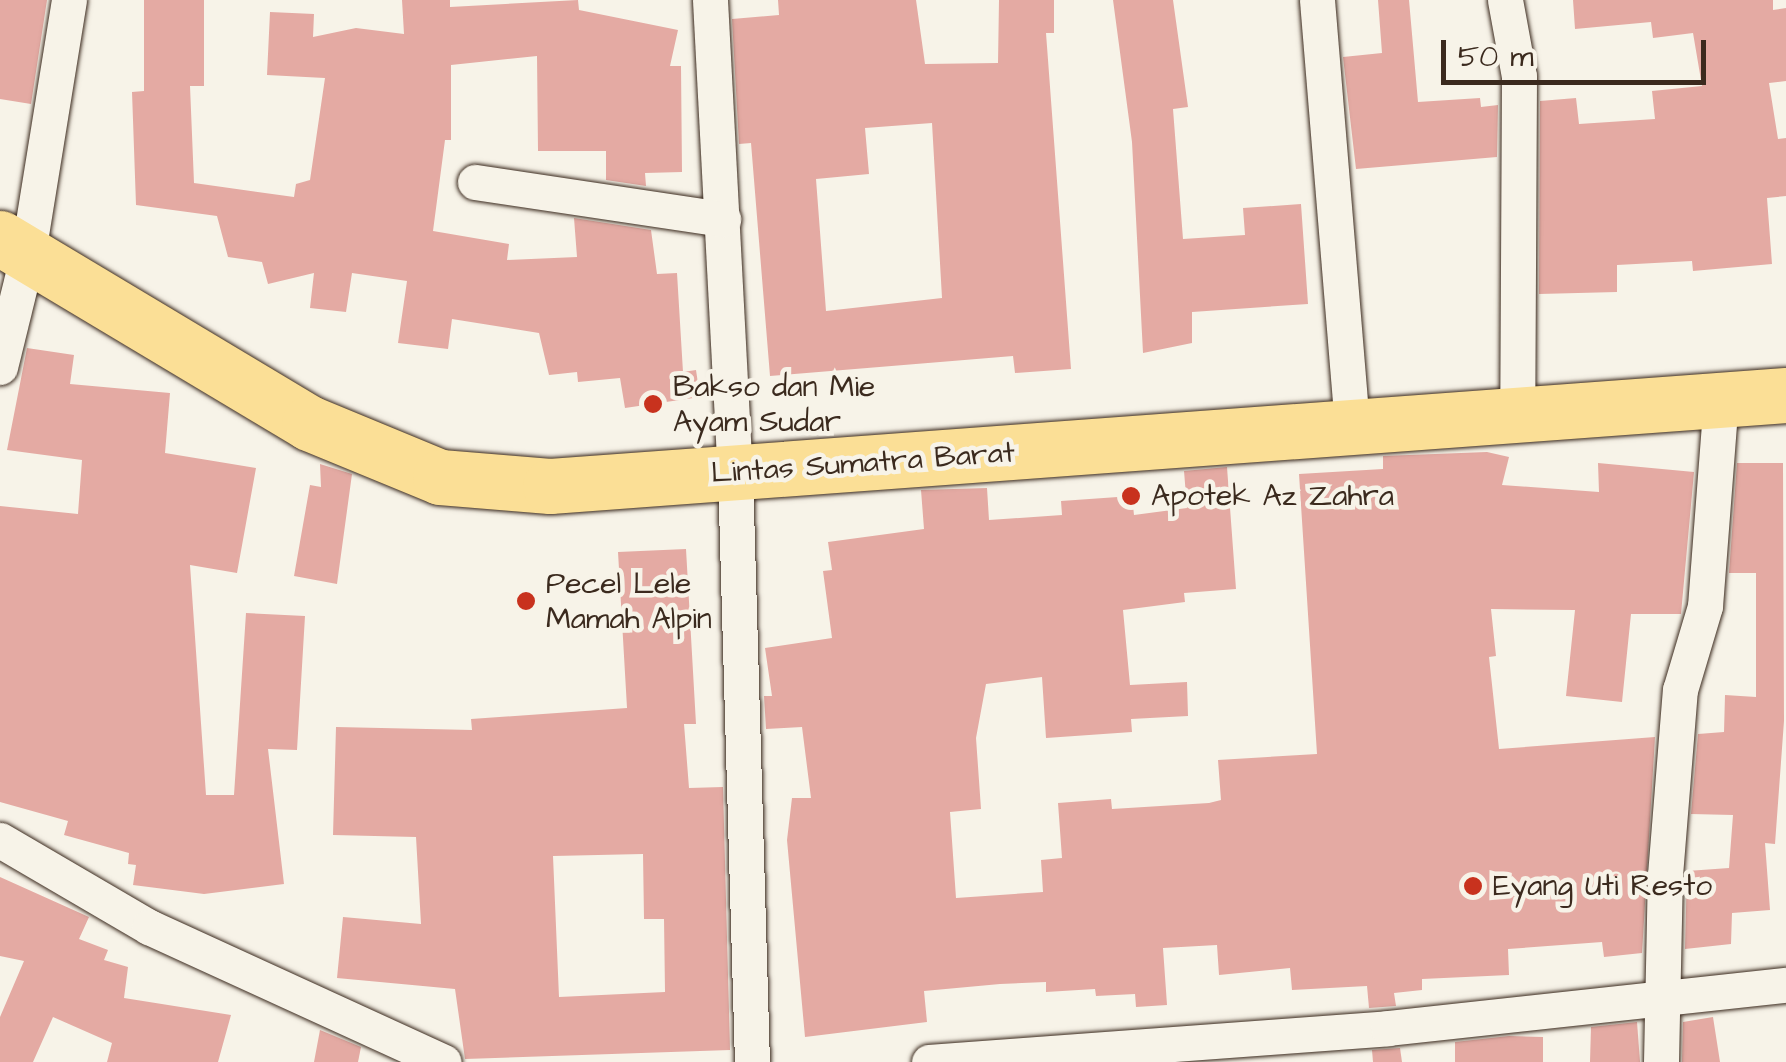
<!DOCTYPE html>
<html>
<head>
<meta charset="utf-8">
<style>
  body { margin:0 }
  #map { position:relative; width:1786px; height:1062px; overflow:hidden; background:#f7f3e8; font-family:"Architects Daughter",sans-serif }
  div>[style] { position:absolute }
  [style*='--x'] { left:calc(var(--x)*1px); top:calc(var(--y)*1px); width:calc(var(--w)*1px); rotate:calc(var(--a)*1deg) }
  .building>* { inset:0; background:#e4aaa3 }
  .roads { filter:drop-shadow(0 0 2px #3b2a1e) drop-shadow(0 0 2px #3b2a1e) }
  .minor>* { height:35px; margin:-17.5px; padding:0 17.5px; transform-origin:17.5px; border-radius:17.5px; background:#f7f3e8 }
  .trunk>* { height:55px; margin:-27.5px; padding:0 27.5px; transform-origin:27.5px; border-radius:27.5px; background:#fbdf96 }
  .dots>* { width:28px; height:28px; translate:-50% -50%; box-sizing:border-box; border:5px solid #f7f3e8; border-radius:50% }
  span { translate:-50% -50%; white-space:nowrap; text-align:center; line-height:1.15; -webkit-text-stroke:9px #f7f3e8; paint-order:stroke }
  .poi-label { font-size:30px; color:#3b2a1e }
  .left { translate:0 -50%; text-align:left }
  .street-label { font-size:30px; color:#3b2a1e }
  .scale { position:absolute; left:1441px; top:40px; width:265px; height:45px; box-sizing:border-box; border:5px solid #3b2a1e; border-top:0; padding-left:12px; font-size:30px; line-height:35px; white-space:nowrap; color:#3b2a1e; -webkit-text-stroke:8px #f7f3e8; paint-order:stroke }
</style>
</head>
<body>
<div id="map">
  <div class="building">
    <i style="clip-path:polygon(0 0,47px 0,31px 104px,0 99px)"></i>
    <i style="clip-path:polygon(144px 0,204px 0,204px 86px,190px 86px,194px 183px,294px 197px,296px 184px,310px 180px,325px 78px,267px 75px,270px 12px,314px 14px,313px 37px,356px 28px,404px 34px,402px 0,450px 0,450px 7px,578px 0,579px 10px,678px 30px,670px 66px,681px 66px,682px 172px,645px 173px,646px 186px,606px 180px,606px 151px,538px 151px,537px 56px,451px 65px,451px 140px,445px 140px,433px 231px,509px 244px,507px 260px,577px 257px,574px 218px,651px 230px,657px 274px,677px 273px,683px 372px,696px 370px,700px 397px,625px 408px,620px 378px,578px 382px,577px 372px,549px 375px,539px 333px,452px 319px,448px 349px,398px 343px,407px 281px,352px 273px,346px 312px,310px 308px,314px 273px,268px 284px,262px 262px,228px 257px,217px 216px,136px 205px,132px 92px,144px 91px)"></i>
    <i style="clip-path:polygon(evenodd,778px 0,916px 0,925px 64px,998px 63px,999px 0,1054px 0,1054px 33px,1046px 33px,1071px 369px,1015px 373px,1013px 356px,770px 376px,751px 143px,739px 144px,732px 19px,779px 15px,778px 0,932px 123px,942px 298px,826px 311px,816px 179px,869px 174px,865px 128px,932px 123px)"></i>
    <i style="clip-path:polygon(1113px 0,1173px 0,1188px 107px,1173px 109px,1183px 239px,1245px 235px,1243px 208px,1301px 204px,1308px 304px,1192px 312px,1192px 343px,1143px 353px,1132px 142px)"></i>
    <i style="clip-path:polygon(1378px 0,1409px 0,1418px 102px,1480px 98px,1481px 107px,1498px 105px,1497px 157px,1356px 169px,1343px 57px,1382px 53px)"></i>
    <i style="clip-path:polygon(1573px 0,1773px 0,1773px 10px,1786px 8px,1786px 81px,1769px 83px,1778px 139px,1786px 138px,1786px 196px,1767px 198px,1772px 264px,1693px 271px,1692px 261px,1617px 265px,1617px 292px,1539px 294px,1540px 101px,1576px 98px,1579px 124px,1655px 119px,1652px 91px,1702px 86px,1693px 33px,1653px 38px,1651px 22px,1575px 29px)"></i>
    <i style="clip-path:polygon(27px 348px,74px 355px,70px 384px,170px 393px,165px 453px,256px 468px,237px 573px,190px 565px,206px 795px,234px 795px,246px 613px,305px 616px,297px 750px,268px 749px,284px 884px,204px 894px,133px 885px,136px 865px,128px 864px,129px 853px,64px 835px,68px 821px,0 802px,0 506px,78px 514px,82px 460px,7px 450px)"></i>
    <i style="clip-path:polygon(1487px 452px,1509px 457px,1502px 485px,1599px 492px,1598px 463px,1694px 472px,1681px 614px,1631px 614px,1622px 702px,1566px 696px,1575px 610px,1491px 609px,1496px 656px,1489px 657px,1499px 749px,1655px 737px,1642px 953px,1604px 957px,1602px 942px,1508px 949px,1509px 975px,1422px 979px,1422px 990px,1394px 993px,1396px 1006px,1369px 1008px,1367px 986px,1292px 990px,1290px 968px,1219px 975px,1217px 945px,1163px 948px,1167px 1005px,1136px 1007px,1135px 994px,1096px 996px,1095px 989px,1046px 992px,1046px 982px,1000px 984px,924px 991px,927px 1022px,805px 1037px,787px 840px,792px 798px,811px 798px,802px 727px,766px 729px,764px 696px,772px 696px,765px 648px,832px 638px,823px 571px,832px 570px,828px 542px,924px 529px,921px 490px,987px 488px,989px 520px,1062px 515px,1061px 501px,1132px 496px,1134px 515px,1187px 508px,1184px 471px,1227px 467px,1236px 589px,1184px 593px,1185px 602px,1123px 610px,1130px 685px,1187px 682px,1188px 716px,1131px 719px,1132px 732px,1046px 738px,1042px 677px,986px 684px,976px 738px,981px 809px,950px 812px,956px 898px,1043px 892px,1041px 860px,1062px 858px,1058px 803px,1111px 799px,1112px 809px,1209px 803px,1221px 800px,1218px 760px,1317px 754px,1299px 474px,1383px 469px,1383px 456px)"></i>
    <i style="clip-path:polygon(1737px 463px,1783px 463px,1784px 721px,1775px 844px,1765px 843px,1770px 910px,1732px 913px,1731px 944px,1685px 949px,1687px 871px,1729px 868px,1733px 815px,1691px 814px,1698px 734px,1724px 732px,1725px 695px,1756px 697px,1756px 573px,1729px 573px)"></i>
    <i style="clip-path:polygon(320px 464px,352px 474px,337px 584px,294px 576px,310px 485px,321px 487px)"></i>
    <i style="clip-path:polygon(evenodd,686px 549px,696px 724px,684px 724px,689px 788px,723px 787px,730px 1050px,465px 1059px,455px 989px,337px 978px,343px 917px,421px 924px,416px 837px,333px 835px,336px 727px,472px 730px,471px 719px,627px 708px,618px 552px,686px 549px,643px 854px,644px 919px,664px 919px,665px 992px,559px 997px,553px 856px,643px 854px)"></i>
    <i style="clip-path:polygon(0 877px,89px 917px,79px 939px,108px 950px,104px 960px,128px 967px,124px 998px,231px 1015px,218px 1062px,107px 1062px,112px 1043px,53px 1017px,33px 1062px,0 1062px,0 1017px,24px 961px,0 956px)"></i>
    <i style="clip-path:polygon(1713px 1017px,1720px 1062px,1682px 1062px,1683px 1022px)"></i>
    <i style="clip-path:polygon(1637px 1022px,1640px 1062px,1590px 1062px,1591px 1027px)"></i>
    <i style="clip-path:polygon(320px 1030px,361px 1047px,358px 1062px,314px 1062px)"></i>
    <i style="clip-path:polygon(1509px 1036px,1543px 1037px,1543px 1062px,1455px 1062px,1455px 1042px)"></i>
    <i style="clip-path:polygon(1400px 1048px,1402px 1062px,1373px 1062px,1372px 1050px)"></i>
  </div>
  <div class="roads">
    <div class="minor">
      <i style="--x:710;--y:0;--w:474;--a:87"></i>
      <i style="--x:735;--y:473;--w:589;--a:88.35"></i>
      <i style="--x:1317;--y:0;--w:425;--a:85.3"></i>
      <i style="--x:1505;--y:0;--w:77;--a:79.6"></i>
      <i style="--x:1519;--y:76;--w:340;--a:90.3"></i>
      <i style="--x:475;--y:182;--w:251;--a:8.5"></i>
      <i style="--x:0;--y:367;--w:117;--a:-76.2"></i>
      <i style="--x:28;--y:253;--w:256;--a:-80.8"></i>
      <i style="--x:0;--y:840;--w:173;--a:30.3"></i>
      <i style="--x:149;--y:927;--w:324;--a:24.6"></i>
      <i style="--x:929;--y:1062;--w:460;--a:-4.2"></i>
      <i style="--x:1388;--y:1028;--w:400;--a:-6.2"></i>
      <i style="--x:1661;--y:1062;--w:187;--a:-88.8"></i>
      <i style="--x:1665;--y:875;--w:186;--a:-85.4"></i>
      <i style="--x:1680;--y:690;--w:88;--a:-73.4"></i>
      <i style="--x:1705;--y:606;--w:211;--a:-85.6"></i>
    </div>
    <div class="trunk">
      <i style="--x:0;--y:238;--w:360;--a:30.9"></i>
      <i style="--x:309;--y:423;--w:142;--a:22.4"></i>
      <i style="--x:440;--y:477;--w:110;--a:4.7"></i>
      <i style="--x:550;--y:486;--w:1239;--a:-4.21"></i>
    </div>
  </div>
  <div class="dots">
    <i style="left:653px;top:404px;background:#c8321e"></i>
    <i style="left:1131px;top:496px;background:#c8321e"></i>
    <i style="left:526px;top:601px;background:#c8321e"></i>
    <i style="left:1473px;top:886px;background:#c8321e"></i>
  </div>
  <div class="poi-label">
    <span class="left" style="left:673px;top:404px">Bakso dan Mie<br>Ayam Sudar</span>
    <span class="left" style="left:1151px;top:496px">Apotek Az Zahra</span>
    <span class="left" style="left:546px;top:601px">Pecel Lele<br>Mamah Alpin</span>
    <span class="left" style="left:1493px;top:886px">Eyang Uti Resto</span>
  </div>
  <div class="street-label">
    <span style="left:863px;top:463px;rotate:-4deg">Lintas Sumatra Barat</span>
  </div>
  <div class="scale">50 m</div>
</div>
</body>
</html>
